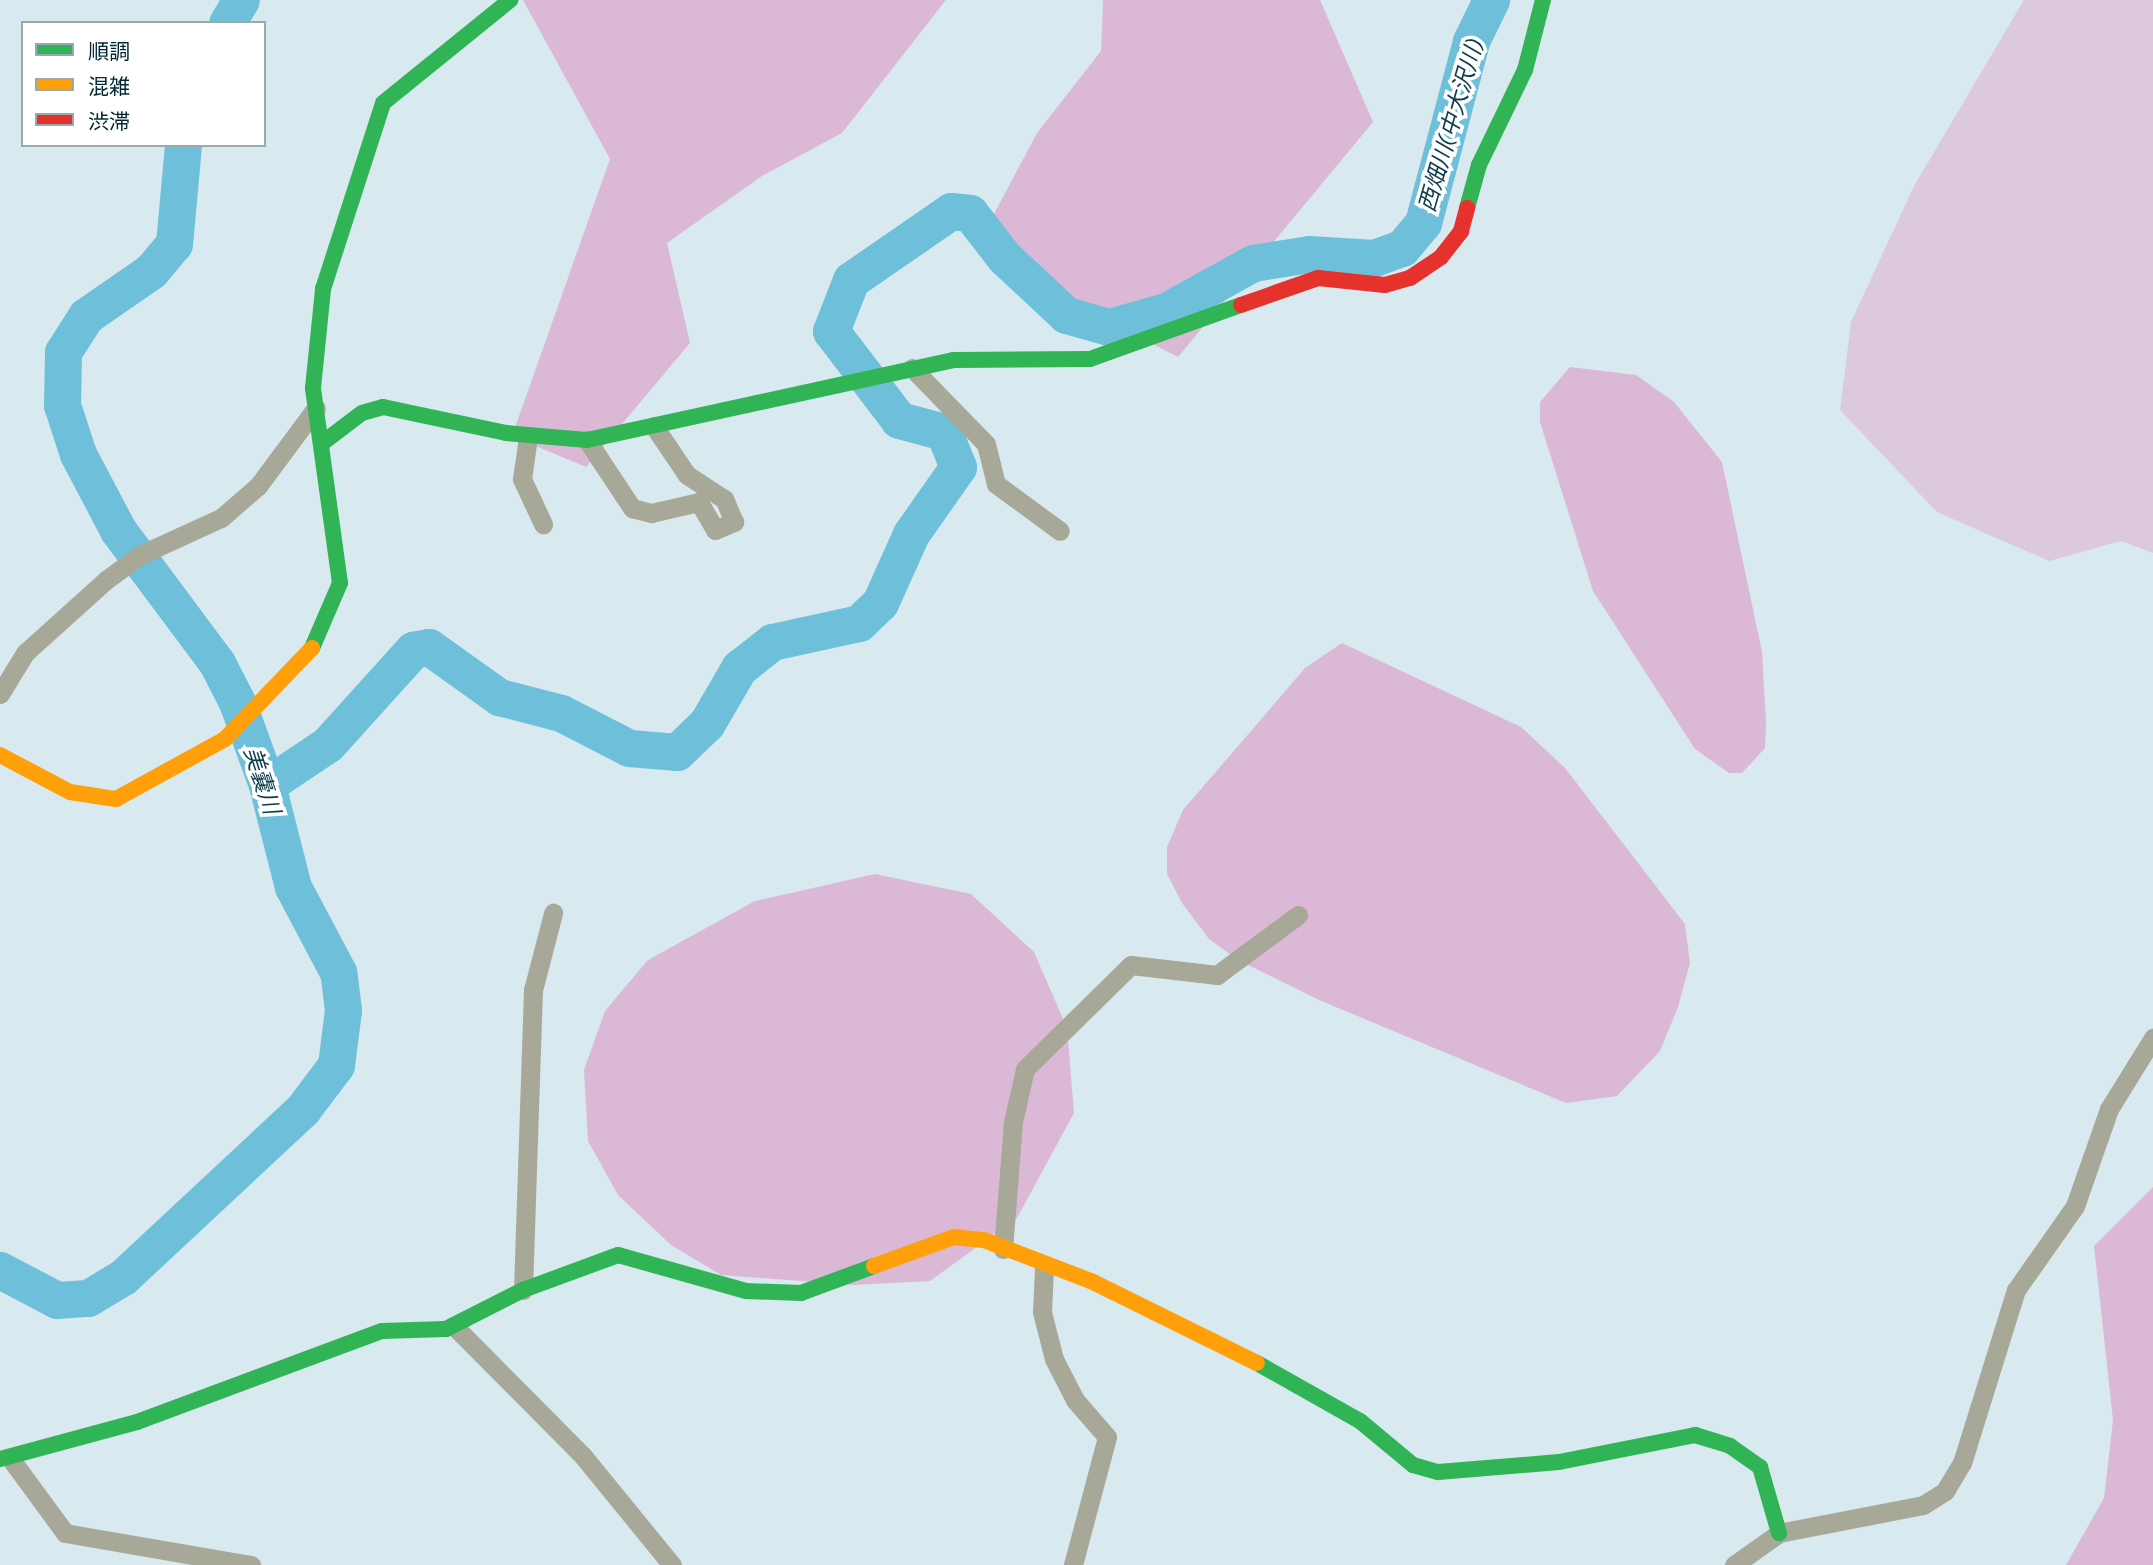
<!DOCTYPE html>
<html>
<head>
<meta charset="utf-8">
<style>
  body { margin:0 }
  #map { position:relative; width:2153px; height:1565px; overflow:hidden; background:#d8e9f0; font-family:Commissioner,"Noto Sans JP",sans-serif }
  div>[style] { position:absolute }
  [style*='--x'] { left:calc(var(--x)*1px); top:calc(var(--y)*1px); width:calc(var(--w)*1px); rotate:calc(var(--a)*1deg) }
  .green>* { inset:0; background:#dcc9dc }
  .forest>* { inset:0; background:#dbb9d6 }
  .river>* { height:37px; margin:-18.5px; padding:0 18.5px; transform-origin:18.5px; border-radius:18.5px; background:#6ec0da }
  .street>* { height:19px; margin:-9.5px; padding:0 9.5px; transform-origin:9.5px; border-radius:9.5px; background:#a8a898 }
  .fast>* { height:16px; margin:-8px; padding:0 8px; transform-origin:8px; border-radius:8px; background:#30b455 }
  .slow>* { height:16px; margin:-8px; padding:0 8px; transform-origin:8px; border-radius:8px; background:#ff9f0a }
  .jam>* { height:16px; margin:-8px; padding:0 8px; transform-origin:8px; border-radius:8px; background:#e5322d }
  span { translate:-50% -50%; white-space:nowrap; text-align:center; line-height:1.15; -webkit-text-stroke:7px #fff; paint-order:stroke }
  .water-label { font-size:23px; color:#0d3d4c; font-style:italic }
  .legend { position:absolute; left:21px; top:21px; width:245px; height:126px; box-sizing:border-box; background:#fff; border:2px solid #99a9ad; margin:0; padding:9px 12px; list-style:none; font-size:21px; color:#002733 }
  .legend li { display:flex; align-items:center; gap:14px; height:35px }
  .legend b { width:35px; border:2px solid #99a9ad }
</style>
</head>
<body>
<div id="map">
  <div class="green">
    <i style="clip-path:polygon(2024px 0,2153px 0,2153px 553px,2121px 541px,2049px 561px,1937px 512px,1840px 410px,1851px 322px,1914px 186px)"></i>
  </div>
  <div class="forest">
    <i style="clip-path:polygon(523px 0,946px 0,842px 133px,762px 176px,667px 243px,690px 343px,586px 467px,512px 436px,610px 159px)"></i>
    <i style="clip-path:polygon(1103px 0,1320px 0,1373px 122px,1178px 357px,1055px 294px,986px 229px,1037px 133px,1101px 51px)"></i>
    <i style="clip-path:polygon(1570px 367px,1636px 375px,1674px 402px,1722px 462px,1762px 652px,1766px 723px,1765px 748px,1742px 773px,1729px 773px,1695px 749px,1593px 591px,1540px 422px,1540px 402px)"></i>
    <i style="clip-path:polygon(1342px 643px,1521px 727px,1565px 768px,1685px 924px,1690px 963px,1678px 1007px,1660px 1051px,1617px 1096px,1566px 1103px,1319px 1000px,1238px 960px,1209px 939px,1182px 903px,1167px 874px,1167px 847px,1183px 810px,1305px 668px)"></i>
    <i style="clip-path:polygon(875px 874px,971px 894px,1034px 952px,1067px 1028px,1074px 1113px,1017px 1218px,930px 1281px,853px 1285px,721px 1275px,671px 1245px,618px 1195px,588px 1141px,584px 1070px,605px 1011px,648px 960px,755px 901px)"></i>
    <i style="clip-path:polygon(2153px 1187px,2153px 1565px,2066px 1565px,2104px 1498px,2113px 1420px,2094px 1246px)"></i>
  </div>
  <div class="river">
    <i style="--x:227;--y:23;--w:27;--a:-59"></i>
    <i style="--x:267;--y:785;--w:73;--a:-33.9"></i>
    <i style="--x:328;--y:744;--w:127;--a:-47.9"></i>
    <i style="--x:413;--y:650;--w:16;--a:-11"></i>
    <i style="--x:429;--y:647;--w:86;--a:35.5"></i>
    <i style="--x:499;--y:697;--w:64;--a:14.5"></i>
    <i style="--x:561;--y:713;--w:76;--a:27.2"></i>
    <i style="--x:629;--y:748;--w:48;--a:4.8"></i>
    <i style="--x:677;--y:752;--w:42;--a:-44"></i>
    <i style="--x:707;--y:723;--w:64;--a:-59.8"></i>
    <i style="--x:739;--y:668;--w:42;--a:-38.2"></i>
    <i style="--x:772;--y:642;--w:89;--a:-12.3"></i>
    <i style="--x:859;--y:623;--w:29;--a:-44"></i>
    <i style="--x:880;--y:603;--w:76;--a:-65.8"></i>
    <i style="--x:911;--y:534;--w:82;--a:-55"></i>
    <i style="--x:958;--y:467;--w:38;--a:-112"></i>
    <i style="--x:944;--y:432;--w:47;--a:-165.1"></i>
    <i style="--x:899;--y:420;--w:112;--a:-127.4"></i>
    <i style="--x:831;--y:331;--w:55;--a:-68.6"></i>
    <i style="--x:851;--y:280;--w:121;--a:-34.6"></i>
    <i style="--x:951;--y:211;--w:19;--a:6"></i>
    <i style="--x:970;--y:213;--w:56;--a:52.3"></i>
    <i style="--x:1004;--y:257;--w:85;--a:43.1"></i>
    <i style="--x:1066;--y:315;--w:45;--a:15.6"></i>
    <i style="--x:1109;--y:327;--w:59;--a:-15.7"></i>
    <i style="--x:1166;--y:311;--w:99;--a:-28.9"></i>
    <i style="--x:1253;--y:263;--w:57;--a:-9.1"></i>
    <i style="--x:1309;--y:254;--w:65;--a:3.5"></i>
    <i style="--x:1374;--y:258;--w:30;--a:-20"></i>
    <i style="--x:1402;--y:248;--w:33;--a:-50"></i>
    <i style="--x:1423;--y:223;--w:188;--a:-75.2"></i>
    <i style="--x:1471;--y:41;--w:46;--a:-64"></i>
    <i style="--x:0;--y:1270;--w:64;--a:27.8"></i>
    <i style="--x:57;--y:1300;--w:31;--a:-4"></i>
    <i style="--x:88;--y:1298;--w:41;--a:-31"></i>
    <i style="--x:123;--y:1277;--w:246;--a:-43"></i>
    <i style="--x:303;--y:1109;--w:55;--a:-53.1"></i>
    <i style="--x:336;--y:1065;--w:55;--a:-82.7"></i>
    <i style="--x:343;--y:1010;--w:38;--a:-97"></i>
    <i style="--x:338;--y:972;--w:96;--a:-117.9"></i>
    <i style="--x:293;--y:887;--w:105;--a:-104.3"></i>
    <i style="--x:267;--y:785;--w:88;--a:-109.9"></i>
    <i style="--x:237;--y:702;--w:44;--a:-117.1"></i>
    <i style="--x:217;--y:663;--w:166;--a:-126.7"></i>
    <i style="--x:118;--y:530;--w:86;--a:-117.8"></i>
    <i style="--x:78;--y:454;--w:52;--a:-108.1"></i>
    <i style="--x:62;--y:405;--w:53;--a:-88.9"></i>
    <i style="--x:63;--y:352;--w:43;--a:-57.4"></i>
    <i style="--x:86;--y:316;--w:79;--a:-34.7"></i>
    <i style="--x:151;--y:271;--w:35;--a:-50"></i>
    <i style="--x:174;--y:244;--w:99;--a:-84.8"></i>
  </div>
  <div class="street">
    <i style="--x:912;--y:368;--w:106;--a:45.8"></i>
    <i style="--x:986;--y:444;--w:41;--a:76"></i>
    <i style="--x:996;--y:484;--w:79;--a:36.3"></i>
    <i style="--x:528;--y:437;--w:42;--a:98.1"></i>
    <i style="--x:522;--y:479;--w:50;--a:65"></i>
    <i style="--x:587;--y:440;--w:82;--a:56.5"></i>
    <i style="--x:632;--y:508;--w:20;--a:15"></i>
    <i style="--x:651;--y:513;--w:49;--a:-12.9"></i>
    <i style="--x:699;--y:502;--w:32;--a:60"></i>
    <i style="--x:715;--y:530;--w:21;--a:-23"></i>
    <i style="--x:734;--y:522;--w:25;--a:-113"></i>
    <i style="--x:724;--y:499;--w:44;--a:-147"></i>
    <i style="--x:687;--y:475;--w:59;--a:-124"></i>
    <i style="--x:0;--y:694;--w:48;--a:-58.6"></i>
    <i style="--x:25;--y:653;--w:109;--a:-42"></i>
    <i style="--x:106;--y:580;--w:42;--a:-36.3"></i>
    <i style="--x:140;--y:555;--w:89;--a:-24.6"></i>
    <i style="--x:221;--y:518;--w:49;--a:-40.9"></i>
    <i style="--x:258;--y:486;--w:97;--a:-53.4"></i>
    <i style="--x:1003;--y:1249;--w:127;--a:-85.5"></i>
    <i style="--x:1013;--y:1122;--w:54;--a:-77.2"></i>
    <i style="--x:1025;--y:1069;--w:148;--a:-44.5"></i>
    <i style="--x:1131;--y:965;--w:87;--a:6.6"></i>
    <i style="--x:1217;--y:975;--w:101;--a:-36.5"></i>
    <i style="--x:1044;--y:1268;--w:44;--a:92.6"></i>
    <i style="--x:1042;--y:1312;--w:49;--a:75.7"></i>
    <i style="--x:1054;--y:1359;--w:46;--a:62.9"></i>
    <i style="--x:1075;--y:1400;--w:49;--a:49.1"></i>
    <i style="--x:1107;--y:1437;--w:132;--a:104.9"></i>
    <i style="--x:523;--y:1290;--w:300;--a:-88.1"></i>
    <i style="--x:533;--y:990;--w:80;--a:-75.4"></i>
    <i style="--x:454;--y:1326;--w:183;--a:45.2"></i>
    <i style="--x:583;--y:1456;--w:141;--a:50.8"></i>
    <i style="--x:10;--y:1458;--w:93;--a:53.7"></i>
    <i style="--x:65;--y:1533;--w:189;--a:9.8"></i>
    <i style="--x:1734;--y:1565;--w:55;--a:-35.4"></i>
    <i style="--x:1779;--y:1533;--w:147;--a:-11"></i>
    <i style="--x:1923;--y:1505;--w:26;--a:-32"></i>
    <i style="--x:1945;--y:1491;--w:33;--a:-59"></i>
    <i style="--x:1962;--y:1463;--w:181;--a:-72.7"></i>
    <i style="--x:2016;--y:1290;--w:103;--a:-54.9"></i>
    <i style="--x:2075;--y:1206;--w:103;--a:-70.7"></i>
    <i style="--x:2109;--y:1109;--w:84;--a:-58.2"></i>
  </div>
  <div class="fast">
    <i style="--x:1467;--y:208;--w:45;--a:-74.4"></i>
    <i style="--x:1479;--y:165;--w:106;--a:-64.2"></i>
    <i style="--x:1525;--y:70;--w:72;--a:-75.6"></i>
    <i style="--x:321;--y:444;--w:51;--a:-37.1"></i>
    <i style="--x:362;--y:413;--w:22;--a:-16"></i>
    <i style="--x:383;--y:407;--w:126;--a:11.9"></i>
    <i style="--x:506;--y:433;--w:81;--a:4.9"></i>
    <i style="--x:587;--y:440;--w:376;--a:-12.3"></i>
    <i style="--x:954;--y:360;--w:136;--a:-0.4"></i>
    <i style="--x:1090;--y:359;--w:160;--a:-19.7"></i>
    <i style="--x:312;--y:648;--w:71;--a:-66.7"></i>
    <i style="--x:340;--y:583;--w:197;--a:-97.9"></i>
    <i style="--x:313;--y:388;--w:100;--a:-84.2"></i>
    <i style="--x:323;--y:289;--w:195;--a:-72.1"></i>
    <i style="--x:383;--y:103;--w:164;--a:-39"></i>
    <i style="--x:1257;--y:1363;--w:118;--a:29.4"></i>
    <i style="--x:1360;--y:1421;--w:69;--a:39.7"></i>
    <i style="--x:1413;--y:1465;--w:26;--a:16"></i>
    <i style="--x:1438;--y:1472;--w:121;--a:-4.7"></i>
    <i style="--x:1559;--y:1462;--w:139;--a:-11.2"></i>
    <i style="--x:1695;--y:1435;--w:37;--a:17"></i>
    <i style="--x:1730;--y:1446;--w:37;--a:35"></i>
    <i style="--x:1760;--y:1467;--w:69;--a:73.9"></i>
    <i style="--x:0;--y:1459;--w:142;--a:-15.1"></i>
    <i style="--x:137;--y:1422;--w:261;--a:-20.4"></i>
    <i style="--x:382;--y:1331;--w:64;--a:-1.8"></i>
    <i style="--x:446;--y:1329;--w:86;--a:-26.9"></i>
    <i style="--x:523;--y:1290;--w:101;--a:-20.2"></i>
    <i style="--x:618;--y:1255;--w:133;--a:15.7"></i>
    <i style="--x:746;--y:1291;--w:55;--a:2.1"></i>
    <i style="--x:801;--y:1293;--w:78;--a:-20.3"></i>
  </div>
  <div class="slow">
    <i style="--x:0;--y:755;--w:79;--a:27.9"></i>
    <i style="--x:70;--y:792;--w:47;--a:8.7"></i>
    <i style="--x:116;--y:799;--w:124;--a:-28.8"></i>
    <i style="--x:225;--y:739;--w:126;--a:-46.3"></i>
    <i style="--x:874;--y:1266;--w:85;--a:-19.9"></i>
    <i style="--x:954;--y:1237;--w:30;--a:6"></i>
    <i style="--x:984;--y:1240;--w:115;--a:21"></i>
    <i style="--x:1091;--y:1281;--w:185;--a:26.3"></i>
  </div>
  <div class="jam">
    <i style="--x:1241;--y:305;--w:82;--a:-19.3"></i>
    <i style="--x:1318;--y:278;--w:67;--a:6"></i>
    <i style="--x:1385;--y:285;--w:26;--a:-16"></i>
    <i style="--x:1410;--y:278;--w:37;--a:-34"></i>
    <i style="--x:1441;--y:257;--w:33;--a:-52"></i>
    <i style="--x:1461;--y:231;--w:24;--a:-75"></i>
  </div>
  <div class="water-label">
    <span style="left:1450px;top:125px;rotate:-74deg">西畑川(中大沢川)</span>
    <span style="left:263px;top:780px;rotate:72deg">美嚢川</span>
  </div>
  <ul class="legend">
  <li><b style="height:9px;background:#30b455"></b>順調</li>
  <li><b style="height:9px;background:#ff9f0a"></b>混雑</li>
  <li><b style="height:9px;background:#e5322d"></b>渋滞</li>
  </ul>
</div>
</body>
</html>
